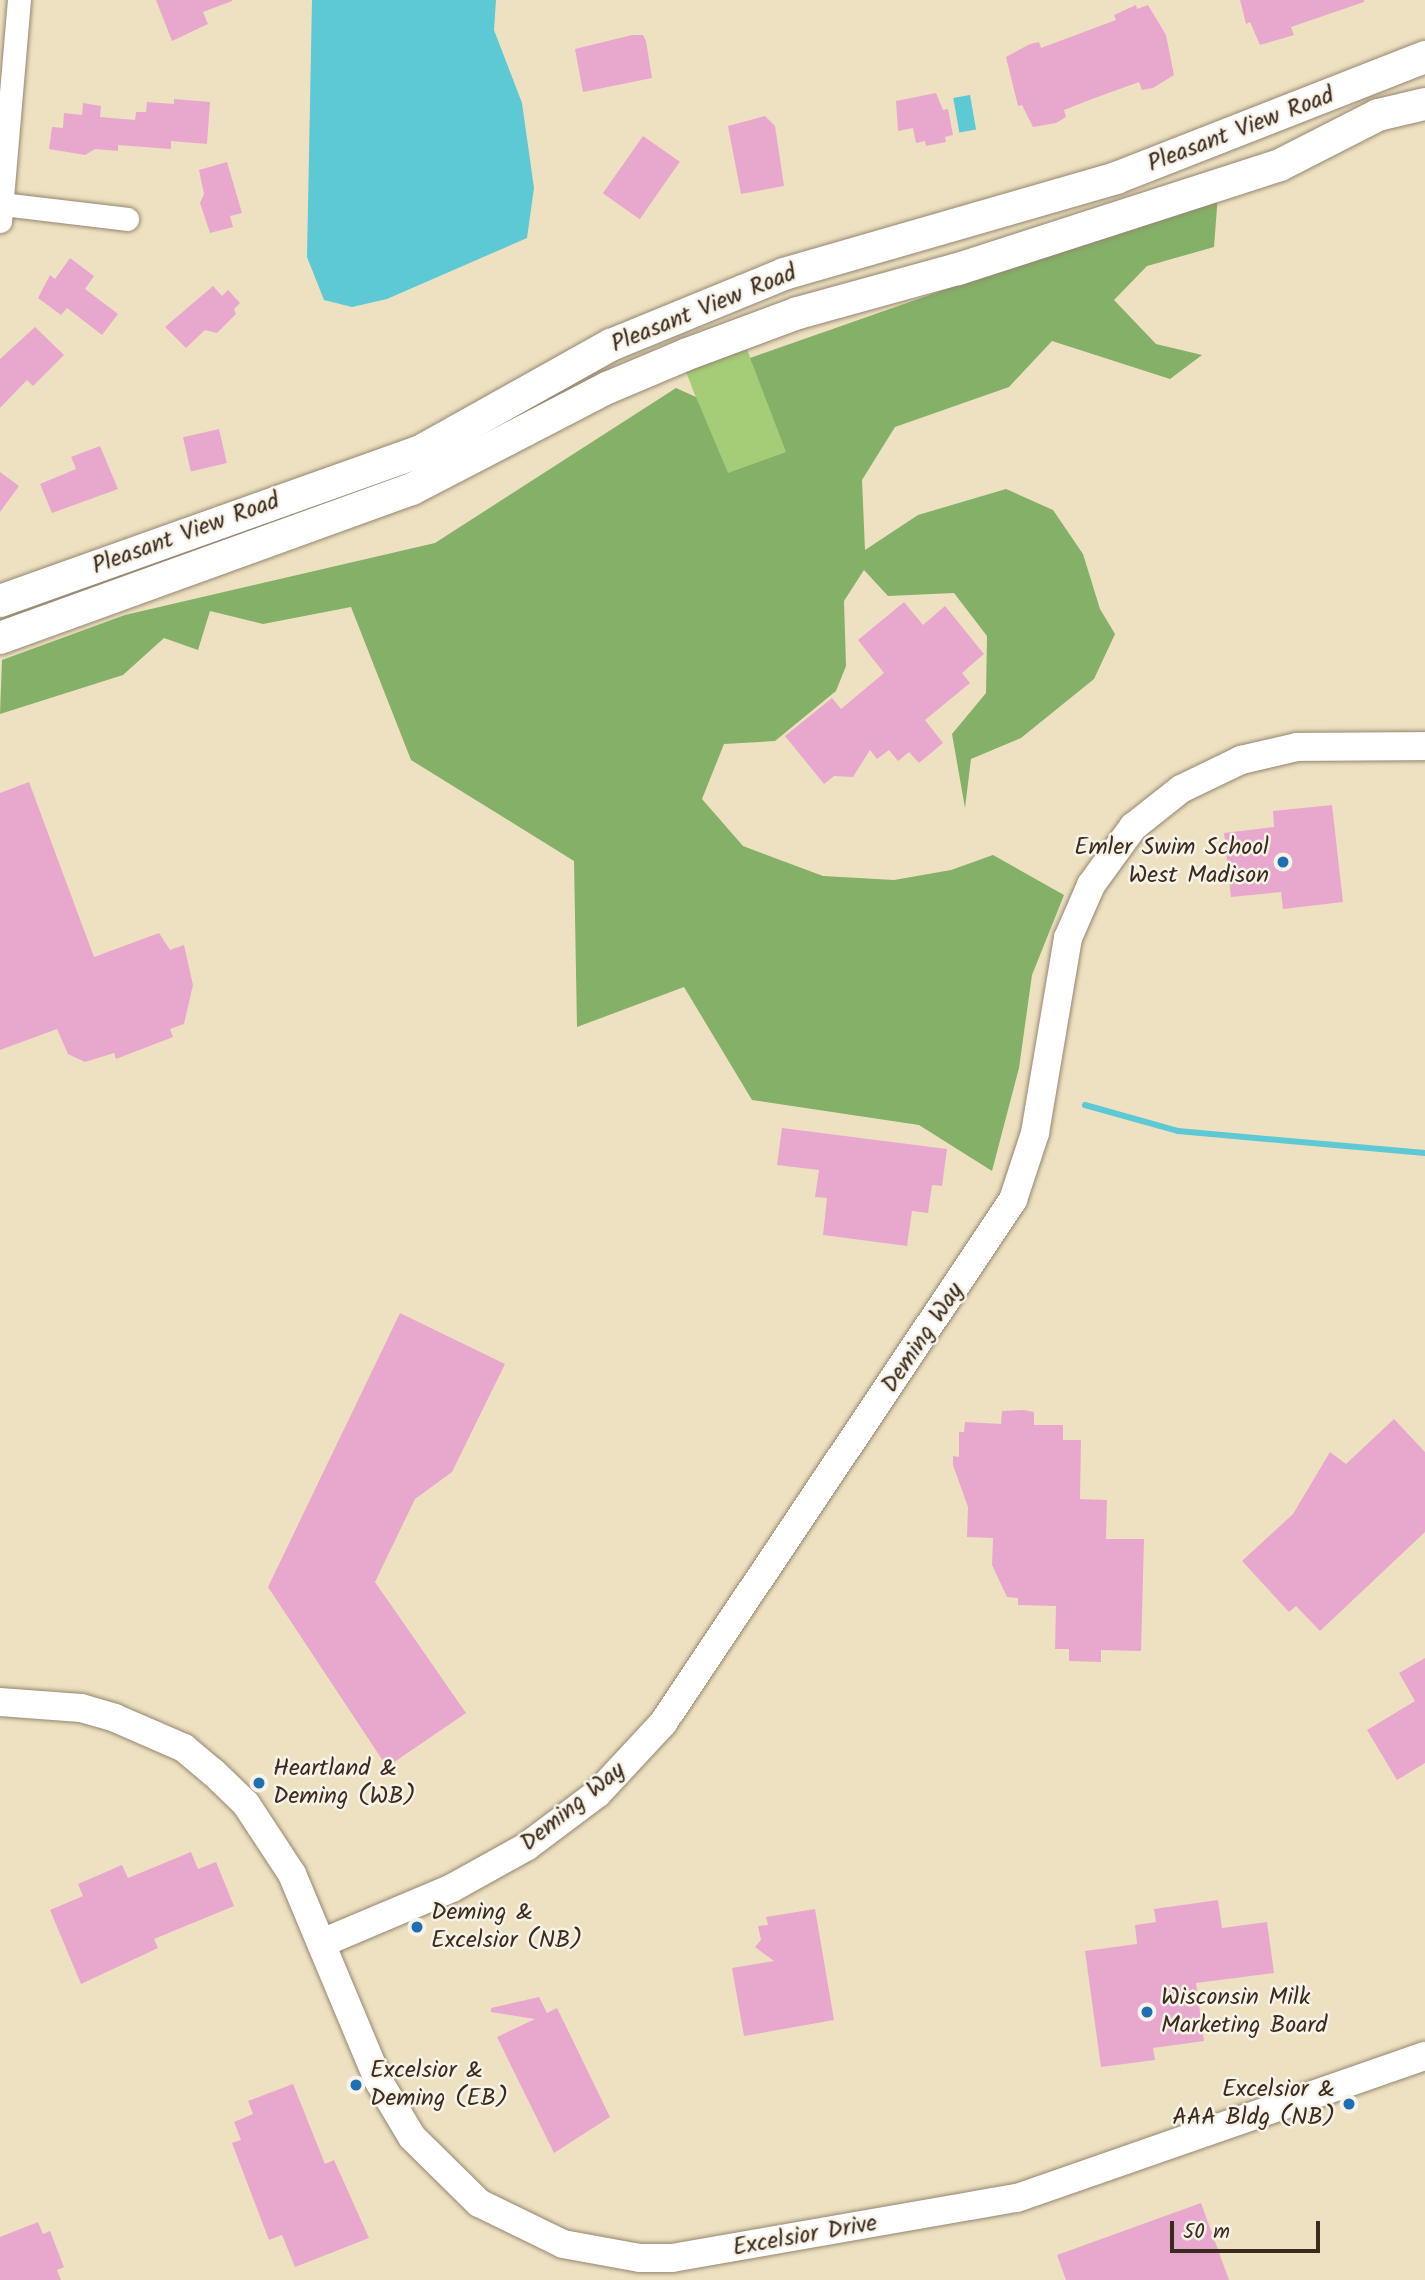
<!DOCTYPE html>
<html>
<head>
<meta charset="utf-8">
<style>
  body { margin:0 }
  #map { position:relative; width:1425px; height:2280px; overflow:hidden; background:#eee1c1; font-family:Kalam,sans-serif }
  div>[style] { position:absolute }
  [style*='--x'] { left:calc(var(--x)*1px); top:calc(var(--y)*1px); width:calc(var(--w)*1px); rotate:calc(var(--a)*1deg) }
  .green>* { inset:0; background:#a5cc77; transform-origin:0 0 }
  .forest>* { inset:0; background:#84b068 }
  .water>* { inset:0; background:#5cc9d4; transform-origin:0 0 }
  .stream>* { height:6px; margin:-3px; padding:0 3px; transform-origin:3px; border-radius:3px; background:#5cc9d4 }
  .building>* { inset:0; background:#e8a8cd; transform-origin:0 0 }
  .roads { filter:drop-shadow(0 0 2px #948670) drop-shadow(0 0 2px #948670) }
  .minor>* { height:23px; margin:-11.5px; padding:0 11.5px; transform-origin:11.5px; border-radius:11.5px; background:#fff }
  .tertiary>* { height:28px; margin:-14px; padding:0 14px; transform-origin:14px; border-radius:14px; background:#fff }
  .secondary>* { height:32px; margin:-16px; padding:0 16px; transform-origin:16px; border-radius:16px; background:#fff }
  .dots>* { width:19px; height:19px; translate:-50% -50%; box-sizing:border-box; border:4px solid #f7f3e8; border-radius:50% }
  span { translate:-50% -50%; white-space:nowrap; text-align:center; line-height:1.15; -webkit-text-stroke:5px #f7f3e8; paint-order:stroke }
  .street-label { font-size:24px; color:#3b2a1e }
  .poi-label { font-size:24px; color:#3b2a1e }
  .right { translate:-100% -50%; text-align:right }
  .left { translate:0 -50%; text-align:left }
  .scale { position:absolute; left:1170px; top:2221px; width:150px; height:32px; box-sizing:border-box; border:4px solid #3b2a1e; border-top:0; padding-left:9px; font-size:21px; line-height:24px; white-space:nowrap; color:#3b2a1e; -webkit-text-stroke:5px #f7f3e8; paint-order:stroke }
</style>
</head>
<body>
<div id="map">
  <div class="green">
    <i style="left:745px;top:344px;width:116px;height:65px;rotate:69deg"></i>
  </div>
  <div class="forest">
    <i style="clip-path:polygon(1218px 194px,1214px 247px,1147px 266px,1114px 300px,1156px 344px,1202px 355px,1170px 379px,1052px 341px,1009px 387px,895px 427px,862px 480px,865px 550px,918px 515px,1006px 489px,1053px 510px,1083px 554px,1100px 609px,1115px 634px,1094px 679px,1021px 738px,971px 759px,965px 808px,952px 734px,986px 693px,987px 636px,954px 593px,888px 596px,864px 570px,844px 601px,846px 666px,836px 691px,775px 741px,724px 744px,702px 799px,743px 846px,823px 876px,894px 880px,951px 870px,993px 855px,1064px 895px,1032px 975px,1019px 1068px,992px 1171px,919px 1125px,752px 1100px,684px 987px,577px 1027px,574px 861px,411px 760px,351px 607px,263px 624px,210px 611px,198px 650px,164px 638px,123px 675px,0 714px,2px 660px,125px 615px,435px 543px,676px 388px,696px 397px,728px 473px,786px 452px,750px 358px)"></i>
  </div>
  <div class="water">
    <i style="clip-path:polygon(312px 0,496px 0,494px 30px,522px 103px,534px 188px,527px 238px,387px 299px,352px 307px,324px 300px,307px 257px)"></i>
    <i style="left:970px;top:95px;width:35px;height:17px;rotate:80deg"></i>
  </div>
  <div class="stream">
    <i style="--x:1085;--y:1105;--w:97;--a:15.6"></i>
    <i style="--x:1178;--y:1131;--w:248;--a:5.1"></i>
  </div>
  <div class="building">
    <i style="clip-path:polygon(156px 0,232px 0,232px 1px,203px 12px,208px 24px,172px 41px)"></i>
    <i style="clip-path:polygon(1240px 0,1364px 0,1364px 2px,1291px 27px,1294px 35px,1260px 45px,1250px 22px,1246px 24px)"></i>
    <i style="clip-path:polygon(1136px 5px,1137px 9px,1148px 5px,1166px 35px,1174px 75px,1153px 88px,1142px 90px,1139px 82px,1092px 99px,1064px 110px,1066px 117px,1056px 123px,1033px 127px,1022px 105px,1018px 106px,1006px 57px,1030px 44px,1039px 42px,1041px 48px,1116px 20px,1114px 15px)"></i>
    <i style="clip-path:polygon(632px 35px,643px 35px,646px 41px,652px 78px,583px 92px,575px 49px)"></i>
    <i style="clip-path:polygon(936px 93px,943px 110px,948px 109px,953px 135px,945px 137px,946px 142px,926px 146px,925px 141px,916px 143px,913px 128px,898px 131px,896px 101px)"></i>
    <i style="clip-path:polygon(174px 99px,210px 102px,207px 144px,171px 141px,171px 149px,118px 145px,118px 151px,95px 149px,85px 155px,49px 149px,52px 127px,63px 128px,64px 113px,82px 115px,83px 103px,101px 106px,100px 117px,135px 120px,136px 112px,146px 112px,147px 102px,174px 104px)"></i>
    <i style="clip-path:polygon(765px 116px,775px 126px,784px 186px,741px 194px,728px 126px)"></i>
    <i style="left:643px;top:136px;width:45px;height:70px;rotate:35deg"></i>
    <i style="clip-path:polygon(227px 162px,242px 213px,230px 216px,233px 227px,210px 233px,200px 203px,204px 194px,199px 170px)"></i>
    <i style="clip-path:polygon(70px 258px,94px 276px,85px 289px,118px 314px,102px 335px,67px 308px,61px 315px,38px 298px,50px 275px,55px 279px)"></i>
    <i style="clip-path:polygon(213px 286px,222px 296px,228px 290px,240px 303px,234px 309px,236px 314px,217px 333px,205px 330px,186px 348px,165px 327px)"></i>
    <i style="clip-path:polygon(35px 327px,64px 355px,33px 386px,27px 380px,0 408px,0 359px)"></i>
    <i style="left:219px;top:429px;width:35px;height:37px;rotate:77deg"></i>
    <i style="clip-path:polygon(100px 446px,118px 489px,52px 513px,40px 484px,76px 469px,71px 457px)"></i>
    <i style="clip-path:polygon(0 472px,19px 486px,0 512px)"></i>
    <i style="clip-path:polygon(904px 602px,923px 625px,945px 606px,984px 654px,962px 673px,970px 683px,925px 720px,943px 743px,919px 763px,909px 752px,898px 761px,889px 750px,877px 759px,870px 750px,853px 777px,834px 776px,824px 784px,785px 736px,832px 698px,841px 709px,884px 673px,858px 640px)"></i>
    <i style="clip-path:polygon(29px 782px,94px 957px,159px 933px,170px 950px,184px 945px,193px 985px,184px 1024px,170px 1029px,173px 1037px,116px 1059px,114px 1053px,85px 1062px,68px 1054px,57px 1029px,0 1050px,0 793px)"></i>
    <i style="clip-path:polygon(1332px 805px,1343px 902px,1283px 909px,1281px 892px,1231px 897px,1224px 833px,1274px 827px,1273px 811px)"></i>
    <i style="clip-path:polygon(782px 1128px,947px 1149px,942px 1186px,932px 1185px,928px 1213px,912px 1211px,907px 1246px,823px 1235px,827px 1198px,815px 1197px,819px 1170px,777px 1165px)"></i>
    <i style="clip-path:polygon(400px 1313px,505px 1364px,452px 1472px,415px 1499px,375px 1582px,466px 1713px,387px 1767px,268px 1587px)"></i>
    <i style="clip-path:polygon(1024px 1410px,1034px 1412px,1034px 1425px,1063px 1425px,1063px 1440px,1081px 1440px,1080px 1499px,1107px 1500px,1106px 1539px,1144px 1539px,1141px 1651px,1101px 1650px,1101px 1662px,1069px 1661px,1069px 1649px,1055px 1649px,1056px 1606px,1018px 1605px,1018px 1598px,1007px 1597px,992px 1565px,993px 1538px,967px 1537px,968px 1507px,953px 1465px,953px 1456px,959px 1457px,959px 1432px,964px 1432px,965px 1422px,1001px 1424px,1002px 1411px)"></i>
    <i style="clip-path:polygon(1394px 1419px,1425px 1452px,1425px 1532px,1320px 1631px,1296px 1606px,1289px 1612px,1242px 1561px,1293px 1514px,1330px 1452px,1346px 1464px)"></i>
    <i style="clip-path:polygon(1425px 1658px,1425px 1763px,1397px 1780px,1367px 1730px,1415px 1701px,1399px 1673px)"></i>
    <i style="clip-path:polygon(191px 1852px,198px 1869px,216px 1862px,234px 1906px,154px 1939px,158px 1948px,81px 1984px,50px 1910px,83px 1896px,78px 1884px,122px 1865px,128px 1878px)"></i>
    <i style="clip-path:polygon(1218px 1900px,1222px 1928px,1267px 1922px,1274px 1973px,1196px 1983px,1204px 2041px,1153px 2048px,1155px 2060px,1101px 2067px,1085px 1951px,1137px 1944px,1135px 1925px,1156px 1922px,1154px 1909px)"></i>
    <i style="clip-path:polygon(815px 1909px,834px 2020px,744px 2036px,732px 1968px,774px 1961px,755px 1947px,761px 1940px,758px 1926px,768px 1925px,766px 1917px)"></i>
    <i style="clip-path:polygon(539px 1997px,547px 2013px,557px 2008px,610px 2117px,554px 2153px,497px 2037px,535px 2019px,491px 2012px,491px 2008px)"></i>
    <i style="clip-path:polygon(293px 2084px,325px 2164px,334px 2160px,369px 2238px,295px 2267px,282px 2235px,269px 2240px,232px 2143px,241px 2140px,234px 2122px,253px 2114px,248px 2101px)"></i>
    <i style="clip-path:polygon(1201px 2203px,1229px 2280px,1066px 2280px,1057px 2255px)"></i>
    <i style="clip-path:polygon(38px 2222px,43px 2234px,50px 2231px,64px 2267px,57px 2270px,61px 2280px,0 2280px,0 2237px)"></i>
  </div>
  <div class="roads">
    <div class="minor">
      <i style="--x:2;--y:204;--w:126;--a:6.8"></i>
      <i style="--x:0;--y:221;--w:222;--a:-85.1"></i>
    </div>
    <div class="tertiary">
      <i style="--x:0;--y:1702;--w:81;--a:4.2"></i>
      <i style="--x:81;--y:1708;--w:35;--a:16"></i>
      <i style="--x:115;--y:1718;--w:75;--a:23.5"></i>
      <i style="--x:184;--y:1748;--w:38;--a:40"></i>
      <i style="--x:213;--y:1772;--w:46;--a:44.1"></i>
      <i style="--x:246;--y:1804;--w:84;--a:56.7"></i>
      <i style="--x:292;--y:1874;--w:223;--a:67.3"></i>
      <i style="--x:378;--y:2080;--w:66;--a:59.2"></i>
      <i style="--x:412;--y:2137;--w:94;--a:44.6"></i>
      <i style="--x:479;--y:2203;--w:93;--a:26"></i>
      <i style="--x:563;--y:2244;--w:78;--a:10.3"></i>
      <i style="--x:640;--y:2258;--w:32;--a:0"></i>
      <i style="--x:672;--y:2258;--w:350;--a:-9.9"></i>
      <i style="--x:1017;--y:2198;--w:432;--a:-19.2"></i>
      <i style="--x:322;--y:1943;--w:141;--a:-22.9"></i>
      <i style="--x:452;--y:1888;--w:85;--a:-29"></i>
      <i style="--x:526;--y:1847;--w:90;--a:-36.9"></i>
      <i style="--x:598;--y:1793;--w:96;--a:-47.1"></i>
      <i style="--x:663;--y:1723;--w:629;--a:-56.21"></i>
      <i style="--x:1013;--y:1200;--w:71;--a:-71.8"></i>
      <i style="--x:1035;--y:1133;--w:198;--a:-80.4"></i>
      <i style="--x:1068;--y:938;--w:58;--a:-66.5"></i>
      <i style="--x:1091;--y:885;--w:72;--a:-54.1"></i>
      <i style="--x:1133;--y:827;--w:61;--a:-38.4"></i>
      <i style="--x:1181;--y:789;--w:67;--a:-25.8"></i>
      <i style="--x:1241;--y:760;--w:57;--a:-13.1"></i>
      <i style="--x:1297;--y:747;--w:128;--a:-0.4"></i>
    </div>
    <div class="secondary">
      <i style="--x:0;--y:601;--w:447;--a:-19.6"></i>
      <i style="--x:421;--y:451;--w:218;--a:-29.2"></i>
      <i style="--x:611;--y:345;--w:187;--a:-22.3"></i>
      <i style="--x:784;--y:274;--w:346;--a:-16.1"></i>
      <i style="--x:1116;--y:178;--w:332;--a:-21.4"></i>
      <i style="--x:0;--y:638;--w:438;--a:-19.9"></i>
      <i style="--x:412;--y:489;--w:220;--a:-27.4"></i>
      <i style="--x:607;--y:388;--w:85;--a:-22.9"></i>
      <i style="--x:685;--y:355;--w:121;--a:-20.4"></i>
      <i style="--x:798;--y:313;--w:166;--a:-15.4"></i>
      <i style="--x:958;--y:269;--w:338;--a:-17.9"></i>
      <i style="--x:1280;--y:165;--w:110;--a:-27"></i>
      <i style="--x:1378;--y:115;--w:48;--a:-13.2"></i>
    </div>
  </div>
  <div class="dots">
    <i style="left:1283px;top:862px;background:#1f6fb2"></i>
    <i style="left:259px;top:1783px;background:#1f6fb2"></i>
    <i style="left:417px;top:1927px;background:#1f6fb2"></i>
    <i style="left:1147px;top:2012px;background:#1f6fb2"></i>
    <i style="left:356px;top:2085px;background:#1f6fb2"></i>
    <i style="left:1349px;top:2104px;background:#1f6fb2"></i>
  </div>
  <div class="street-label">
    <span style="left:1241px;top:130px;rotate:-21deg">Pleasant View Road</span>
    <span style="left:704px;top:309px;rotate:-22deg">Pleasant View Road</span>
    <span style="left:186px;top:534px;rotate:-20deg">Pleasant View Road</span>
    <span style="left:923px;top:1338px;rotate:-56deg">Deming Way</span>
    <span style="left:573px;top:1807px;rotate:-39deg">Deming Way</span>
    <span style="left:805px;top:2236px;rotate:-10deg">Excelsior Drive</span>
  </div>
  <div class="poi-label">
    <span class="right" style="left:1269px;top:862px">Emler Swim School<br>West Madison</span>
    <span class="left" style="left:273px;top:1783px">Heartland &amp;<br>Deming (WB)</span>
    <span class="left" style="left:431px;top:1927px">Deming &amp;<br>Excelsior (NB)</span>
    <span class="left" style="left:1161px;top:2012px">Wisconsin Milk<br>Marketing Board</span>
    <span class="left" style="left:370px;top:2085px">Excelsior &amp;<br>Deming (EB)</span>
    <span class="right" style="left:1335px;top:2104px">Excelsior &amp;<br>AAA Bldg (NB)</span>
  </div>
  <div class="scale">50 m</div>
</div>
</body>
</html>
